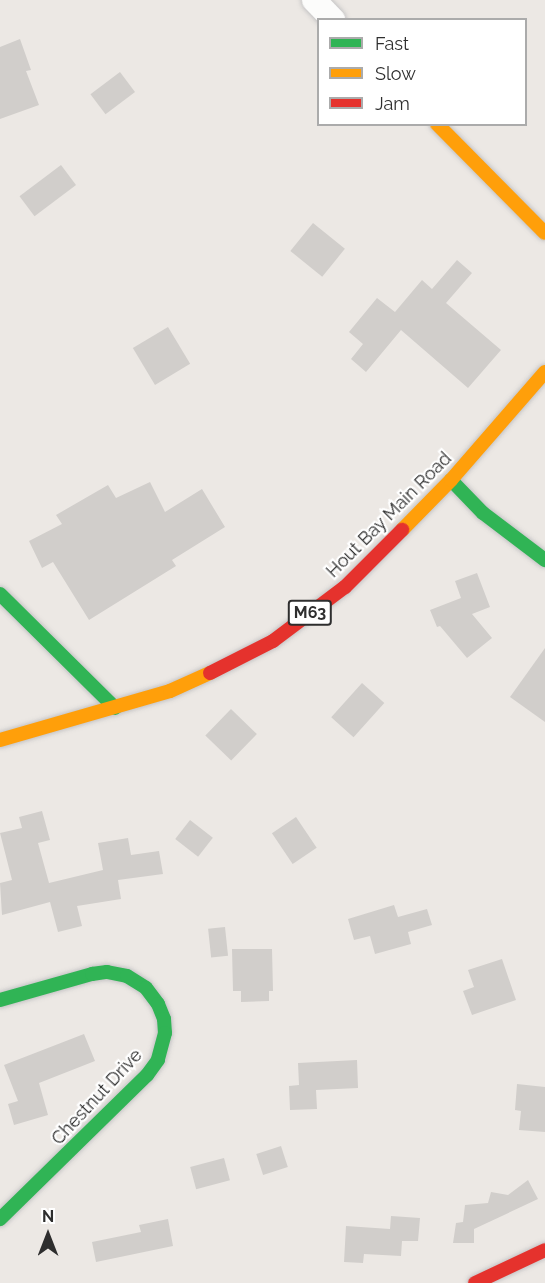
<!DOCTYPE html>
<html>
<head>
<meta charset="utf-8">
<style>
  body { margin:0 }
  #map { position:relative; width:545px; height:1283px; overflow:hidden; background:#ece8e4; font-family:Raleway,sans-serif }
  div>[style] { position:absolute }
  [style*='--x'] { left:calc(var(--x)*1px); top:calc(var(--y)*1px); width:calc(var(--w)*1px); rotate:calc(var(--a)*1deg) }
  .building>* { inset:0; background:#d1cecb; transform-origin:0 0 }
  .roads { filter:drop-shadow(0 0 2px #c5c4c5) drop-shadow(0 0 2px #c5c4c5) }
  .street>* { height:24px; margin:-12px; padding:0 12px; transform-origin:12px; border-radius:12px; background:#fcfcfb }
  .fast>* { height:14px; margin:-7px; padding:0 7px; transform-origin:7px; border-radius:7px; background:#30b455 }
  .slow>* { height:14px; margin:-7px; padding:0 7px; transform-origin:7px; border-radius:7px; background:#ff9f0a }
  .jam>* { height:14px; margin:-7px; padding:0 7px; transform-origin:7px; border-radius:7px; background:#e5322d }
  span { translate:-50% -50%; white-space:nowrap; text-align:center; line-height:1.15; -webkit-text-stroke:4.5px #fff; paint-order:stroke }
  .shield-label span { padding:2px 4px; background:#fff; border:2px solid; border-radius:4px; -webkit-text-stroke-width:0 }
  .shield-label { font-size:16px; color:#2e2e2e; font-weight:700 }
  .street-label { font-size:18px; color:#2e2e2e }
  .legend { position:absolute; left:317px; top:18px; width:210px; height:108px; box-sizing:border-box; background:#fff; border:2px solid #ababab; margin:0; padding:8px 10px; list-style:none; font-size:18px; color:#2e2e2e }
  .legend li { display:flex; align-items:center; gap:12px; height:30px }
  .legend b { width:30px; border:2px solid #ababab }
  .north { position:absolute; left:18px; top:1205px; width:60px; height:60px; -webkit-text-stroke:4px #fff; paint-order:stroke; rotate:0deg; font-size:16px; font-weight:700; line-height:24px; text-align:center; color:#2e2e2e }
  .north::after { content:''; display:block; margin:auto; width:21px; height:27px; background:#2e2e2e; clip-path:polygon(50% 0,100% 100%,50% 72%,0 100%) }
</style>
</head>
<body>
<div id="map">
  <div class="building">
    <i style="clip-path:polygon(20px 39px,31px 70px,26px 71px,39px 105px,0 119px,0 47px)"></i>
    <i style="left:120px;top:72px;width:25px;height:37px;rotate:53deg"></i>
    <i style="left:61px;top:165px;width:25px;height:52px;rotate:53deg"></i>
    <i style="left:313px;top:223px;width:41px;height:36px;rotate:39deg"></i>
    <i style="clip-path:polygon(457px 260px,472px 273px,446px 303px,501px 350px,468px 388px,401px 330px,366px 372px,351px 359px,363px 344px,349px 332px,377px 298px,395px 312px,422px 280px,432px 289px)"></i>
    <i style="left:168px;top:327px;width:43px;height:41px;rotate:59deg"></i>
    <i style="clip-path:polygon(150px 482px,165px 512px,202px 489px,225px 527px,172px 560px,176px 566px,89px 620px,53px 562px,42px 568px,29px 541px,62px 524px,56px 515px,108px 485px,116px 498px)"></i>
    <i style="clip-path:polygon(477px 573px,490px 607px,472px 614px,492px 638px,467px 658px,440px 626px,437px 627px,430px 610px,461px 598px,455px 581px)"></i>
    <i style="clip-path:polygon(545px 648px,545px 722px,510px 697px)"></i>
    <i style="left:362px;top:683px;width:30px;height:46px;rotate:42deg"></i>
    <i style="left:231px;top:709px;width:36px;height:37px;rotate:44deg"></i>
    <i style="clip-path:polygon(42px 811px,50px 840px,38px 843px,49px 883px,103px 870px,98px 843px,128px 838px,131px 855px,159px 851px,163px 874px,118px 880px,121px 899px,77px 906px,82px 926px,58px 932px,50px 902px,2px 915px,0 883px,12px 880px,0 833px,22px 828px,19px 817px)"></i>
    <i style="left:296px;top:817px;width:37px;height:29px;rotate:56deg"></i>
    <i style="left:190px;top:820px;width:29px;height:24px;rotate:38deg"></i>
    <i style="clip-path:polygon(394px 905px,398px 917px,427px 909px,432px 925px,408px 932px,411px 944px,375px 954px,370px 936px,354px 940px,348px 919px)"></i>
    <i style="left:225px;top:927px;width:29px;height:17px;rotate:84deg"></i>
    <i style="clip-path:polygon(232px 949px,272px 949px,273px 991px,269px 991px,269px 1001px,241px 1002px,241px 991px,233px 991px)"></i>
    <i style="clip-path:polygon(502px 959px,516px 1000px,472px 1015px,463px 991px,474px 987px,468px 970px)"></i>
    <i style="clip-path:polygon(84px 1034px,95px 1061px,39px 1083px,48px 1115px,14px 1125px,8px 1104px,18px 1101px,4px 1065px)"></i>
    <i style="clip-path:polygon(357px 1060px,358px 1088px,316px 1090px,317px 1109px,290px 1110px,289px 1086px,299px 1085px,298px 1063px)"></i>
    <i style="clip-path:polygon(517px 1084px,545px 1087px,545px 1132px,519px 1130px,521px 1111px,515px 1110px)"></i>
    <i style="left:281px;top:1146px;width:22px;height:26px;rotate:72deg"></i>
    <i style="left:224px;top:1158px;width:23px;height:35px;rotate:75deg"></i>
    <i style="clip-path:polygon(528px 1180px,538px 1199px,474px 1229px,474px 1243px,453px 1243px,456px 1223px,463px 1222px,465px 1205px,488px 1203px,491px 1192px,508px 1195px)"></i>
    <i style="clip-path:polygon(391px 1216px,420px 1218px,418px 1241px,402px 1241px,401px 1256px,364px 1254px,363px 1263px,344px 1262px,346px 1226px,390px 1229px)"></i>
    <i style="clip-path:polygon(168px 1219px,173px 1246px,96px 1262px,92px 1242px,141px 1232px,139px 1225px)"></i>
  </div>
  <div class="roads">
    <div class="street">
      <i style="--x:314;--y:0;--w:28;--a:46"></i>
    </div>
    <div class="fast">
      <i style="--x:451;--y:480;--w:46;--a:45.9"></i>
      <i style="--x:483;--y:513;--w:78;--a:37.2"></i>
      <i style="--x:0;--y:594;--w:162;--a:44.7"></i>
      <i style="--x:0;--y:1000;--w:96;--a:-15.8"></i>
      <i style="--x:92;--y:974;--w:15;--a:-8"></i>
      <i style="--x:107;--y:972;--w:20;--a:11"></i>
      <i style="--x:127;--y:976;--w:22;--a:32"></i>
      <i style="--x:146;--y:988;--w:20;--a:53"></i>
      <i style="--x:158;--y:1004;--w:16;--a:68"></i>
      <i style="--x:164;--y:1019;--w:14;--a:86"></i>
      <i style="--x:165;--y:1033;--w:28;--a:105"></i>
      <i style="--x:158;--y:1060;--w:19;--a:126"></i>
      <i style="--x:147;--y:1075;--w:206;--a:135.6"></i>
    </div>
    <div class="slow">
      <i style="--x:437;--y:124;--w:153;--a:45.3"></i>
      <i style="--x:402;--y:530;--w:70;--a:-45.6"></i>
      <i style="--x:451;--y:480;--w:143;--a:-49"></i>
      <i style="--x:0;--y:740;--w:177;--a:-16.1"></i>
      <i style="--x:170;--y:691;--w:44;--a:-24.2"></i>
    </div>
    <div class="jam">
      <i style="--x:210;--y:673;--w:71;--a:-26.9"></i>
      <i style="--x:273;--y:641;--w:90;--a:-36.9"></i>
      <i style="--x:345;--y:587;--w:81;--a:-45"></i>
      <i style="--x:475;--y:1283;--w:77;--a:-25.2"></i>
    </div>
  </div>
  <div class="shield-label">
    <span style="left:310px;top:613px">M63</span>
  </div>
  <div class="street-label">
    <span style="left:389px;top:515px;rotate:-45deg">Hout Bay Main Road</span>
    <span style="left:97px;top:1097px;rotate:-47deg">Chestnut Drive</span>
  </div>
  <ul class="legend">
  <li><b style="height:8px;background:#30b455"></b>Fast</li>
  <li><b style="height:8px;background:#ff9f0a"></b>Slow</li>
  <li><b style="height:8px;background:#e5322d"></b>Jam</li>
  </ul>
  <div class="north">N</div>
</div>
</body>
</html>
